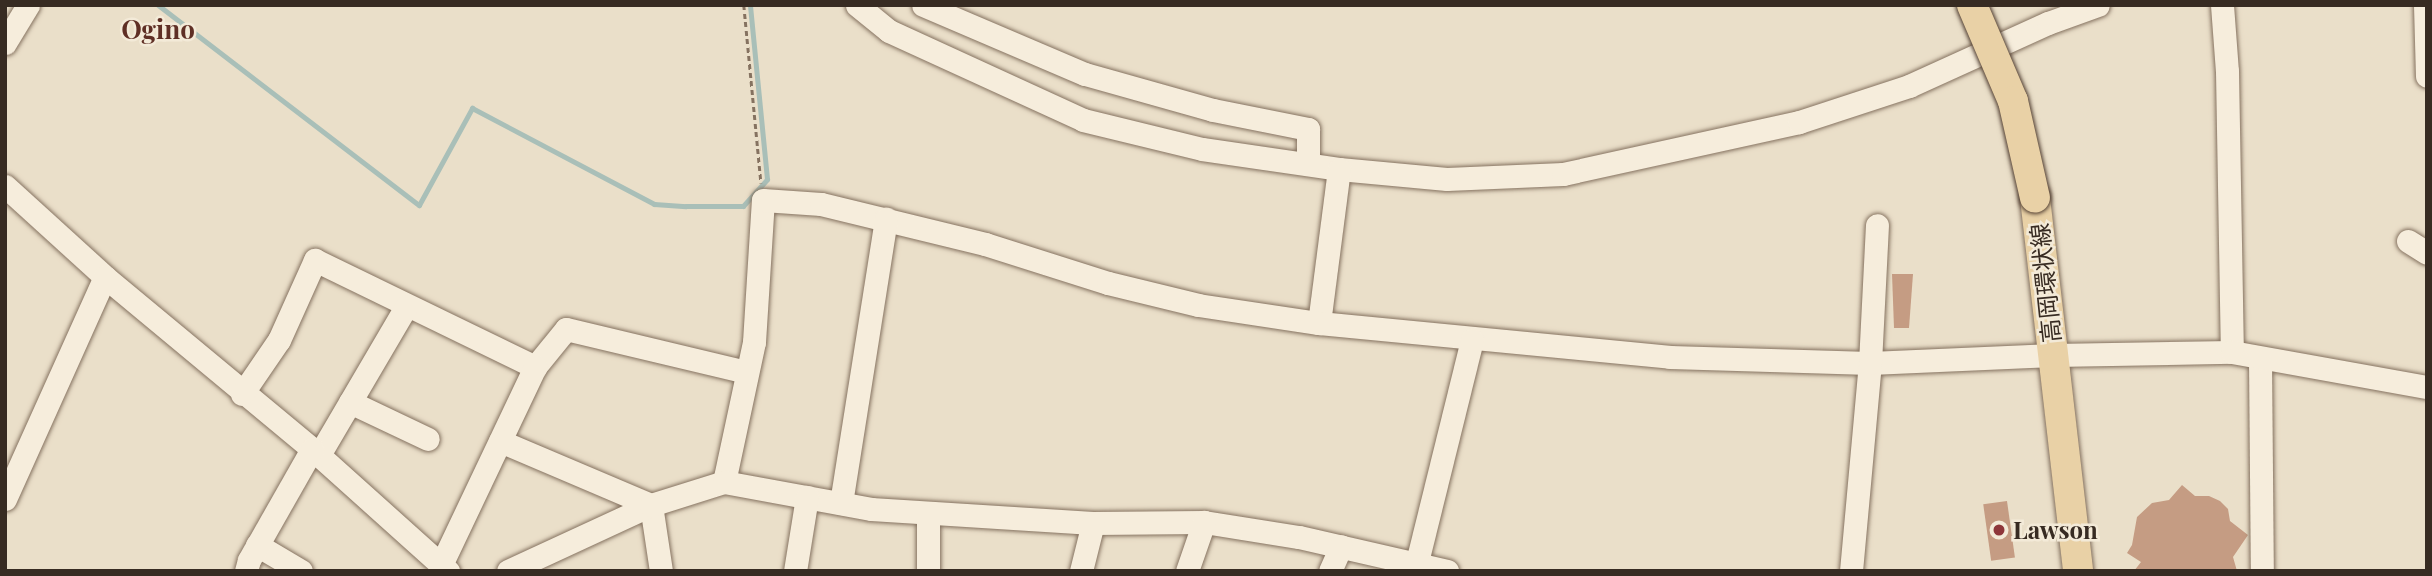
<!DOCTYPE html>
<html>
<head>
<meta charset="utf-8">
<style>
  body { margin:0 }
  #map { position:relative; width:2432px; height:576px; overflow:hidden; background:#eadfc9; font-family:"Playfair Display","Noto Sans JP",serif }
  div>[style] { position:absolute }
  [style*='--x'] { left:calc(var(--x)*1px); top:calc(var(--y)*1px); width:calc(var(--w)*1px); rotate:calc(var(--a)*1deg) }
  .stream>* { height:5px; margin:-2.5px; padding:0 2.5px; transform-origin:2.5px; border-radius:2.5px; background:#a9bfb8 }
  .building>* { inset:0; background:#c59c83; transform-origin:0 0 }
  .path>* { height:2.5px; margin-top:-1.25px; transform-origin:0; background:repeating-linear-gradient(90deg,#857260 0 5px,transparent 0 8.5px) }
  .roads { filter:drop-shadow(0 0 2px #857260) drop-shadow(0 0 2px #857260) }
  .minor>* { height:23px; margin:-11.5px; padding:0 11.5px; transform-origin:11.5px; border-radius:11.5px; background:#f6eddc }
  .major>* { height:30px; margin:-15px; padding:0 15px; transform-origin:15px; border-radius:15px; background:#e9d1a6 }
  .bridges { filter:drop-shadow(0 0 2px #544133) drop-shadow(0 0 2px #544133) }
  .major-bridge>* { height:30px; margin:-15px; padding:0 15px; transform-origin:15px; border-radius:15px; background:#e9d1a6 }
  .dots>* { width:19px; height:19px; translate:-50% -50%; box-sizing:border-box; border:4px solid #f3ead8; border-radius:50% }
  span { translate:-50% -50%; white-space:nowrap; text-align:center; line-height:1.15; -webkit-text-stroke:5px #f3ead8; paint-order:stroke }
  .street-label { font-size:24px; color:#372b22 }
  .poi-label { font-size:24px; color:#372b22; font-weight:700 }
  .left { translate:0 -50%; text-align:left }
  .neighbourhood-label { font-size:26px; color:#5f2f25; font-weight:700 }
  .frame { position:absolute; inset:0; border:7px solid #372b22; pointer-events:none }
</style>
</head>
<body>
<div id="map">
  <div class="stream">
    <i style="--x:158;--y:5;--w:329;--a:37.5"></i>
    <i style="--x:419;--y:205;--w:111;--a:-61.3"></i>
    <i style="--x:472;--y:108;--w:206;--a:27.8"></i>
    <i style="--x:654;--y:204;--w:32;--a:4"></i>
    <i style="--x:686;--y:206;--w:57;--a:0"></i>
    <i style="--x:743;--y:206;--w:36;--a:-48"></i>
    <i style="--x:767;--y:179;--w:175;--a:-95.6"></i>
  </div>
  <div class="building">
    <i style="clip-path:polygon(1892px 274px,1913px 274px,1909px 328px,1894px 328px)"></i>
    <i style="clip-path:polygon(2182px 485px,2195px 496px,2209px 496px,2220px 501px,2228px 509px,2230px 521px,2248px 535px,2233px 557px,2237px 571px,2134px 571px,2141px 562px,2127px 553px,2132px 545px,2137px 517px,2152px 503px,2169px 500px)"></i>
    <i style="left:2007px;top:501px;width:57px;height:24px;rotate:82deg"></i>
  </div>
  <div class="path">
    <i style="--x:744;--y:5;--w:179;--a:84.5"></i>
  </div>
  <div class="roads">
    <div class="minor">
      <i style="--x:857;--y:5;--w:41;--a:39.1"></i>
      <i style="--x:889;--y:31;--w:213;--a:24.6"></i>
      <i style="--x:1083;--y:120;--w:122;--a:13.7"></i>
      <i style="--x:1202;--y:149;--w:138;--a:8.3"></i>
      <i style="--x:1339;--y:169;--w:108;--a:5.3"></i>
      <i style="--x:1447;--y:179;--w:116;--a:-2.5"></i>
      <i style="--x:1563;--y:174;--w:242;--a:-12.4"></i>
      <i style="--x:1799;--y:122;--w:116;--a:-18.1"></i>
      <i style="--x:1909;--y:86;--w:153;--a:-24.4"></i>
      <i style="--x:2048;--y:23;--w:53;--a:-19.8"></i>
      <i style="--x:923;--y:5;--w:176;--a:23.1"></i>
      <i style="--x:1085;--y:74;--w:133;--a:15.7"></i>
      <i style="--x:1213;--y:110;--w:97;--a:11.3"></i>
      <i style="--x:1308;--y:129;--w:35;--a:90"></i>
      <i style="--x:2222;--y:5;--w:66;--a:85.7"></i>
      <i style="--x:2227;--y:71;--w:281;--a:89"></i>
      <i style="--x:2425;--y:5;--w:71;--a:88.4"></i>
      <i style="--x:5;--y:43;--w:44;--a:-58.8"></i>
      <i style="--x:5;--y:186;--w:135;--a:42.3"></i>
      <i style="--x:105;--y:277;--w:269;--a:39.7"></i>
      <i style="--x:312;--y:449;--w:183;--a:41.9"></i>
      <i style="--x:2408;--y:241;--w:22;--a:32"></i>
      <i style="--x:1319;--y:323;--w:155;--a:-82.6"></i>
      <i style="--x:2260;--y:359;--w:212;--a:89.5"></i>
      <i style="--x:535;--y:367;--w:49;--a:-50.8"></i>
      <i style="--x:566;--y:329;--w:186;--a:13.4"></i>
      <i style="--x:242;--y:394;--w:65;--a:-55.6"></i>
      <i style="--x:279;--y:340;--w:88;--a:-65.8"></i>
      <i style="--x:315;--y:260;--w:245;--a:25.9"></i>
      <i style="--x:535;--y:367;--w:217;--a:115.4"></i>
      <i style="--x:350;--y:402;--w:86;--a:25.4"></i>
      <i style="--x:500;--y:441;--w:164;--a:23"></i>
      <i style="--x:651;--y:505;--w:67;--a:81.4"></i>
      <i style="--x:319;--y:455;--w:172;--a:-59.6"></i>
      <i style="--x:724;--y:482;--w:143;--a:-77.9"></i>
      <i style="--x:754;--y:342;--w:142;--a:-86.4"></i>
      <i style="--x:763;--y:200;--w:58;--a:3.9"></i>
      <i style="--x:821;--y:204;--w:169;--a:13.7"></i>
      <i style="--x:985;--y:244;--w:129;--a:17.6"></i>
      <i style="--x:1108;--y:283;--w:93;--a:13.7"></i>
      <i style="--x:1198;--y:305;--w:122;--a:8.5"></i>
      <i style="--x:1319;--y:323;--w:353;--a:5.5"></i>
      <i style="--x:1670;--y:357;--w:200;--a:1.7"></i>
      <i style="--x:1870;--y:363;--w:183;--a:-2.5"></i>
      <i style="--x:2053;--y:355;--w:179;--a:-1"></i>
      <i style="--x:2232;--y:352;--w:198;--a:10.2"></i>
      <i style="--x:5;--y:499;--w:243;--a:-65.8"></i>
      <i style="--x:841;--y:503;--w:288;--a:-81"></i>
      <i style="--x:257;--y:545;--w:51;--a:30.6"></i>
      <i style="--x:1417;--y:562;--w:229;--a:-76.1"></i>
      <i style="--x:246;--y:571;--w:11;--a:-75"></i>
      <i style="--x:249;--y:560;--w:128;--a:-60.4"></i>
      <i style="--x:508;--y:571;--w:157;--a:-24.8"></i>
      <i style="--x:651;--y:505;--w:77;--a:-17.5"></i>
      <i style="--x:724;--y:482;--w:149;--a:10.4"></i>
      <i style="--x:871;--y:509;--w:222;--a:3.6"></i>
      <i style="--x:1093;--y:523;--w:111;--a:-0.5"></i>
      <i style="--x:1204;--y:522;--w:96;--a:9"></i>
      <i style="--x:1299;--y:537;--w:152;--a:12.9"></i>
      <i style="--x:795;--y:571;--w:75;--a:-80.8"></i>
      <i style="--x:928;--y:571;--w:58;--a:-90"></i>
      <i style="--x:1081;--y:571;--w:49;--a:-76"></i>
      <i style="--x:1187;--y:571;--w:52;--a:-70.9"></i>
      <i style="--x:1330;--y:571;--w:27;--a:-66"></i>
      <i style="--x:1851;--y:571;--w:209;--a:-84.8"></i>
      <i style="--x:1870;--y:363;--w:138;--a:-87.1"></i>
    </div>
    <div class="major">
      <i style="--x:2035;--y:198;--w:375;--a:83.4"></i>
    </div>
  </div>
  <div class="bridges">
    <div class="major-bridge">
      <i style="--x:1972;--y:5;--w:104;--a:66.9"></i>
      <i style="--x:2013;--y:101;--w:99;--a:77.2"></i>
    </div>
  </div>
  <div class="dots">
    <i style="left:1999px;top:530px;background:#8e363a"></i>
  </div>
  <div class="street-label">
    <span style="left:2045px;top:283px;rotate:-96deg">高岡環状線</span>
  </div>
  <div class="poi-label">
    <span class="left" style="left:2013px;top:530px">Lawson</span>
  </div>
  <div class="neighbourhood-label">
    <span style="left:158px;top:29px">Ogino</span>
  </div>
  <div class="frame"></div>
</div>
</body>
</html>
